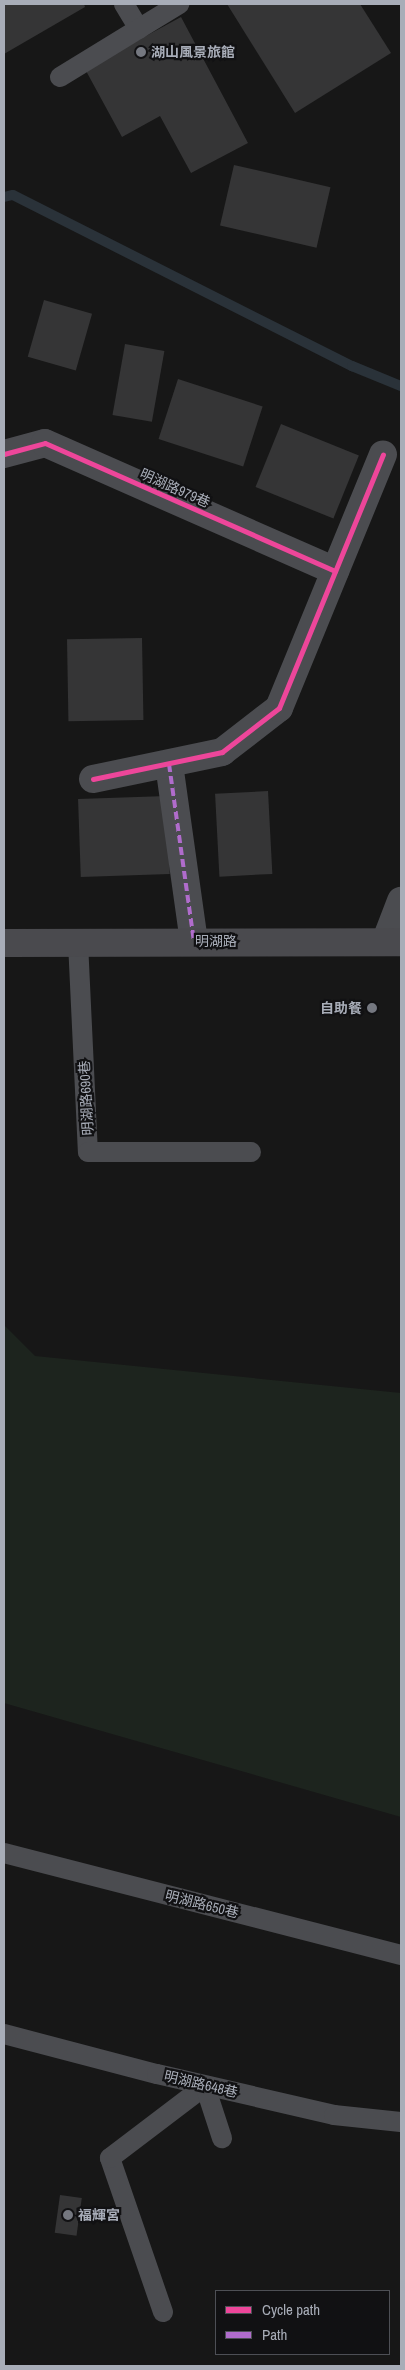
<!DOCTYPE html>
<html>
<head>
<meta charset="utf-8">
<style>
  body { margin:0 }
  #map { position:relative; width:405px; height:2370px; overflow:hidden; background:#171717; font-family:"Archivo Narrow","Noto Sans TC",sans-serif }
  div>[style] { position:absolute }
  [style*='--x'] { left:calc(var(--x)*1px); top:calc(var(--y)*1px); width:calc(var(--w)*1px); rotate:calc(var(--a)*1deg) }
  .green>* { inset:0; background:#1d241e }
  .stream>* { height:10px; margin:-5px; padding:0 5px; transform-origin:5px; border-radius:5px; background:#2a3239 }
  .building>* { inset:0; background:#353536; transform-origin:0 0 }
  .service>* { height:20px; margin:-10px; padding:0 10px; transform-origin:10px; border-radius:10px; background:#4b4c50 }
  .minor>* { height:28px; margin:-14px; padding:0 14px; transform-origin:14px; border-radius:14px; background:#4b4c50 }
  .tertiary>* { height:28px; margin:-14px; padding:0 14px; transform-origin:14px; border-radius:14px; background:#4b4c50 }
  .secondary>* { height:28px; margin:-14px; padding:0 14px; transform-origin:14px; border-radius:14px; background:#4a4a4e }
  .quiet>* { height:4px; margin-top:-2px; transform-origin:0; background:repeating-linear-gradient(90deg,#b06ccc 0 8px,transparent 0 12px) }
  .cycleway>* { height:5px; margin:-2.5px; padding:0 2.5px; transform-origin:2.5px; border-radius:2.5px; background:#ed469a }
  .dots>* { width:14px; height:14px; translate:-50% -50%; box-sizing:border-box; border:2px solid #111113; border-radius:50% }
  span { translate:-50% -50%; white-space:nowrap; text-align:center; line-height:1.15; -webkit-text-stroke:4.5px #111113; paint-order:stroke }
  .poi-label { font-size:14px; color:#a8adb8; font-weight:700 }
  .left { translate:0 -50%; text-align:left }
  .right { translate:-100% -50%; text-align:right }
  .street-label { font-size:14px; color:#a8adb8 }
  .frame { position:absolute; inset:0; border:5px solid #a8adb8; pointer-events:none }
  .legend { position:absolute; left:215px; top:2290px; width:175px; height:65px; box-sizing:border-box; background:#111113; border:1px solid #4d4f55; margin:0; padding:6px 9px; list-style:none; font-size:15px; color:#a8adb8 }
  .legend li { display:flex; align-items:center; gap:10px; height:25px }
  .legend b { width:25px; border:1px solid #4d4f55 }
</style>
</head>
<body>
<div id="map">
  <div class="green">
    <i style="clip-path:polygon(4px 1325px,35px 1356px,401px 1393px,401px 1817px,4px 1703px)"></i>
  </div>
  <div class="stream">
    <i style="--x:4;--y:197;--w:9;--a:-13"></i>
    <i style="--x:13;--y:195;--w:380;--a:26.8"></i>
    <i style="--x:352;--y:366;--w:53;--a:22.2"></i>
  </div>
  <div class="building">
    <i style="clip-path:polygon(4px 4px,84px 4px,85px 7px,4px 54px)"></i>
    <i style="clip-path:polygon(227px 4px,360px 4px,391px 53px,295px 113px)"></i>
    <i style="clip-path:polygon(181px 17px,248px 143px,191px 173px,160px 116px,122px 137px,85px 69px)"></i>
    <i style="left:234px;top:165px;width:99px;height:62px;rotate:13deg"></i>
    <i style="left:44px;top:300px;width:50px;height:59px;rotate:16deg"></i>
    <i style="left:125px;top:344px;width:40px;height:72px;rotate:10deg"></i>
    <i style="left:178px;top:379px;width:89px;height:63px;rotate:18deg"></i>
    <i style="left:281px;top:424px;width:84px;height:68px;rotate:22deg"></i>
    <i style="left:142px;top:638px;width:82px;height:75px;rotate:89deg"></i>
    <i style="left:268px;top:791px;width:83px;height:53px;rotate:87deg"></i>
    <i style="left:167px;top:796px;width:78px;height:89px;rotate:88deg"></i>
    <i style="left:60px;top:2195px;width:22px;height:38px;rotate:8deg"></i>
  </div>
  <div class="service">
    <i style="--x:124;--y:4;--w:29;--a:59"></i>
    <i style="--x:60;--y:77;--w:140;--a:-31.5"></i>
    <i style="--x:78;--y:942;--w:210;--a:87.3"></i>
    <i style="--x:88;--y:1152;--w:163;--a:0"></i>
    <i style="--x:4;--y:1853;--w:410;--a:14.4"></i>
    <i style="--x:4;--y:2034;--w:158;--a:14.7"></i>
    <i style="--x:157;--y:2074;--w:182;--a:13"></i>
    <i style="--x:334;--y:2115;--w:67;--a:6"></i>
    <i style="--x:163;--y:2312;--w:163;--a:-109"></i>
    <i style="--x:110;--y:2158;--w:119;--a:-37.2"></i>
    <i style="--x:205;--y:2086;--w:55;--a:71.9"></i>
  </div>
  <div class="minor">
    <i style="--x:4;--y:454;--w:42;--a:-15"></i>
    <i style="--x:45;--y:443;--w:317;--a:23.8"></i>
    <i style="--x:169;--y:764;--w:179;--a:82"></i>
    <i style="--x:93;--y:779;--w:132;--a:-11.8"></i>
    <i style="--x:222;--y:752;--w:72;--a:-37.7"></i>
    <i style="--x:279;--y:708;--w:274;--a:-67.7"></i>
  </div>
  <div class="tertiary">
    <i style="--x:386;--y:940;--w:42;--a:-69"></i>
  </div>
  <div class="secondary">
    <i style="--x:4;--y:943;--w:397;--a:-0.1"></i>
  </div>
  <div class="quiet">
    <i style="--x:169;--y:764;--w:179;--a:82"></i>
  </div>
  <div class="cycleway">
    <i style="--x:4;--y:454;--w:42;--a:-15"></i>
    <i style="--x:45;--y:443;--w:317;--a:23.8"></i>
    <i style="--x:93;--y:779;--w:132;--a:-11.8"></i>
    <i style="--x:222;--y:752;--w:72;--a:-37.7"></i>
    <i style="--x:279;--y:708;--w:274;--a:-67.7"></i>
  </div>
  <div class="dots">
    <i style="left:141px;top:52px;background:#757880"></i>
    <i style="left:372px;top:1008px;background:#757880"></i>
    <i style="left:68px;top:2215px;background:#757880"></i>
  </div>
  <div class="poi-label">
    <span class="left" style="left:151px;top:52px">湖山風景旅館</span>
    <span class="right" style="left:362px;top:1008px">自助餐</span>
    <span class="left" style="left:78px;top:2215px">福輝宮</span>
  </div>
  <div class="street-label">
    <span style="left:175px;top:488px;rotate:24deg">明湖路979巷</span>
    <span style="left:216px;top:941px">明湖路</span>
    <span style="left:86px;top:1098px;rotate:-93deg">明湖路690巷</span>
    <span style="left:202px;top:1904px;rotate:14deg">明湖路650巷</span>
    <span style="left:201px;top:2084px;rotate:13deg">明湖路648巷</span>
  </div>
  <div class="frame"></div>
  <ul class="legend">
  <li><b style="height:6px;background:#ed469a"></b>Cycle path</li>
  <li><b style="height:6px;background:#b06ccc"></b>Path</li>
  </ul>
</div>
</body>
</html>
